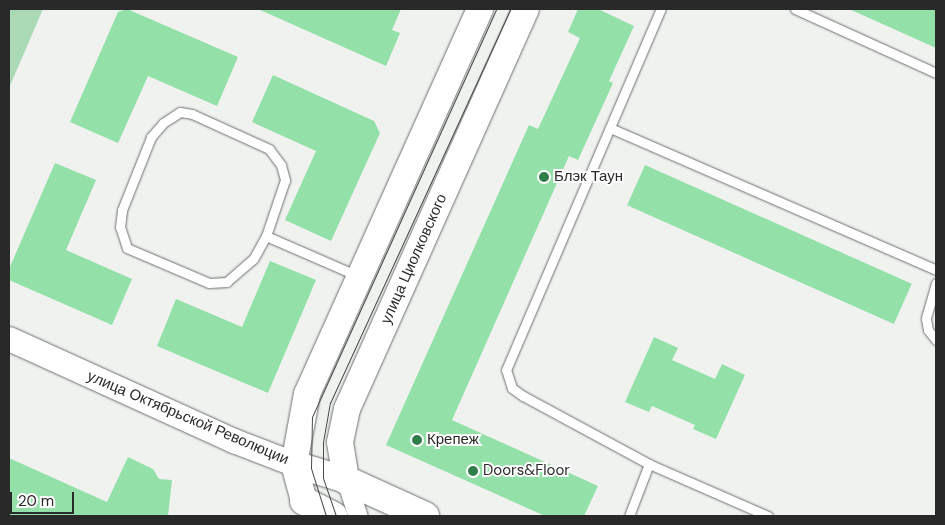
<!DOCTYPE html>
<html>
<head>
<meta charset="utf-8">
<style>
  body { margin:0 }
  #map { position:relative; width:945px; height:525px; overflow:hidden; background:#eff2ef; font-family:"DM Sans",sans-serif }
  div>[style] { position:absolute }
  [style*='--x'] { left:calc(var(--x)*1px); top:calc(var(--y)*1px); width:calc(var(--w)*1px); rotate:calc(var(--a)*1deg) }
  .green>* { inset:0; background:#a9dab5 }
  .building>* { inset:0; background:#93e1a9; transform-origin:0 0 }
  .roads { filter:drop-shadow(0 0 1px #6d706e) drop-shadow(0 0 1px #6d706e) }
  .service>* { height:9px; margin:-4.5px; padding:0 4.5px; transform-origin:4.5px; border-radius:4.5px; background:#fff }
  .minor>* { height:19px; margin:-9.5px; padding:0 9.5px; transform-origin:9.5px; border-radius:9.5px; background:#fff }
  .tertiary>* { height:24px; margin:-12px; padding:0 12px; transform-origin:12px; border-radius:12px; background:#fff }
  .secondary>* { height:26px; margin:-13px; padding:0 13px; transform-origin:13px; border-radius:13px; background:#fff }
  .primary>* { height:28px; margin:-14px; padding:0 14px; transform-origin:14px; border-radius:14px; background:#fff }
  .tram>* { height:1px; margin:-0.5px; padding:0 0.5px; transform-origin:0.5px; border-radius:0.5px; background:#494b49 }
  .dots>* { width:14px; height:14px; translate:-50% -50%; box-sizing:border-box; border:2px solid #fff; border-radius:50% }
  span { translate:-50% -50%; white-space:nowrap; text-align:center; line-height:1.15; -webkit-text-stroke:4px #fff; paint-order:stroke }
  .poi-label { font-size:15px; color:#282928 }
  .left { translate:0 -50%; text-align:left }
  .street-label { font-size:15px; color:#282928 }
  .frame { position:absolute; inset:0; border:10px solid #282928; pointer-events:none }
  .scale { position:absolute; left:10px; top:492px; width:64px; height:22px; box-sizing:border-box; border:2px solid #282928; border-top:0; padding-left:6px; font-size:15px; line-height:18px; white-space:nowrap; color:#282928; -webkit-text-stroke:4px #fff; paint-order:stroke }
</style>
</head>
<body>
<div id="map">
  <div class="green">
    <i style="clip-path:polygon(9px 9px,43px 9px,9px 88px)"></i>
  </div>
  <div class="building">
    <i style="clip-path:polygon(127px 9px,238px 57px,217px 106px,148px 76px,118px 143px,70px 122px,118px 12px)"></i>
    <i style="clip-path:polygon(258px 9px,401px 9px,392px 30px,400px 33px,386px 66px)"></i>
    <i style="clip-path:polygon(578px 9px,598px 9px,634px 26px,609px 81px,613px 83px,578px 160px,569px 156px,452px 420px,598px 486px,584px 516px,545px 516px,386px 445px,529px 125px,538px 129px,580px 38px,568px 32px)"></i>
    <i style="clip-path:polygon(849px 9px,936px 9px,936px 48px)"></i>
    <i style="clip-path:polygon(273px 75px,374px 121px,380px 133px,331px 241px,285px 220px,316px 151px,252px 122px)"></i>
    <i style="clip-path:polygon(55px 163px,96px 180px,66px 250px,132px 279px,112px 325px,9px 280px,9px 269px)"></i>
    <i style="left:645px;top:165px;width:292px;height:44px;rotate:24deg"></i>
    <i style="clip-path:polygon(270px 261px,316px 280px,268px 393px,157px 346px,176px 299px,242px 327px)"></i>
    <i style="clip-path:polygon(654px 337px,678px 348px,672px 360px,715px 379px,722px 364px,745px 375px,716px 439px,693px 429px,695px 425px,652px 406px,649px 412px,625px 402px)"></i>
    <i style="clip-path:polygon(128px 457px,153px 469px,159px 479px,172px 480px,168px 516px,9px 516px,9px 458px,107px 502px)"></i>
  </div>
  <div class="roads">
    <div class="service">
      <i style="--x:795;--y:9;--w:155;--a:24.4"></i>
      <i style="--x:610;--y:128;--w:356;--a:23.5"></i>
      <i style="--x:266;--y:236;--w:26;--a:119"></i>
      <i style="--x:253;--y:259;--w:35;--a:139"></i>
      <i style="--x:227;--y:282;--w:18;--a:177"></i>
      <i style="--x:209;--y:283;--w:89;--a:-156.9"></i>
      <i style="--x:127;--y:248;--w:22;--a:-108"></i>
      <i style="--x:120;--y:227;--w:17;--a:-83"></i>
      <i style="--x:122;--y:210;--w:79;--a:-68.3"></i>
      <i style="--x:151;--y:137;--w:18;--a:-49"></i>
      <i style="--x:163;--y:123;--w:20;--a:-33"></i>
      <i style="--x:180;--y:112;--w:12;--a:9"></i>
      <i style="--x:192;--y:114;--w:85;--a:24.4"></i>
      <i style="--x:269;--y:149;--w:20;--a:53"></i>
      <i style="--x:281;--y:165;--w:16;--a:75"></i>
      <i style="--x:285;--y:180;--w:59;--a:108.7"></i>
      <i style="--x:266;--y:236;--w:100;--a:23.5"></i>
      <i style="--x:936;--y:283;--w:37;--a:106"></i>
      <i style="--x:926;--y:319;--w:11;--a:80"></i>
      <i style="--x:928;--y:330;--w:13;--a:51"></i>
      <i style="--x:649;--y:464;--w:130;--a:23.6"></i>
      <i style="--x:629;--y:516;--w:56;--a:-69"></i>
      <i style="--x:649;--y:464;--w:143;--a:-151.6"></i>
      <i style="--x:523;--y:396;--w:14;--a:-144"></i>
      <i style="--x:512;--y:388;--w:19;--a:-108"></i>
      <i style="--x:506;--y:370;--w:393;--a:-66.8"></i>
    </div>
    <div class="minor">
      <i style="--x:346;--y:480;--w:38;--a:72"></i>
    </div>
    <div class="tertiary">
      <i style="--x:9;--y:339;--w:247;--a:24.4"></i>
      <i style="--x:234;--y:441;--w:64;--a:21"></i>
    </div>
    <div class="secondary">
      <i style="--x:294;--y:464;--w:54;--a:17.1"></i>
      <i style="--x:346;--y:480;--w:38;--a:-99"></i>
      <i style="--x:340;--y:442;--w:34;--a:-78"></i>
      <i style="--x:347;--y:409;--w:438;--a:-65.9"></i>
      <i style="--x:304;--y:501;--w:38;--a:-105"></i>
      <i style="--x:294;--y:464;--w:71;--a:-79.5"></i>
      <i style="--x:307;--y:394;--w:422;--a:-65.8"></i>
    </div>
    <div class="primary">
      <i style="--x:346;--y:480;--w:87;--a:24.5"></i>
      <i style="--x:304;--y:501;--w:33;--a:27"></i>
    </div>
  </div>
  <div class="tram">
    <i style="--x:326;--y:516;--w:50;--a:-107.4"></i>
    <i style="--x:311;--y:468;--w:51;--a:-88.9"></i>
    <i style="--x:312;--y:417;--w:448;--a:-65.7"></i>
    <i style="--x:336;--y:516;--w:40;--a:-108.9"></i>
    <i style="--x:323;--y:478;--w:36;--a:-90"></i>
    <i style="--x:323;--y:442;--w:40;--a:-80"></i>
    <i style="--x:330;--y:403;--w:433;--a:-65.4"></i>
  </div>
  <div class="dots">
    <i style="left:544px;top:177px;background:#307d4c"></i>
    <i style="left:417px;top:440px;background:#307d4c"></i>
    <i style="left:473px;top:471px;background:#307d4c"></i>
  </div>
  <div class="poi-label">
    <span class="left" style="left:554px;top:177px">Блэк Таун</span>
    <span class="left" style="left:427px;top:440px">Крепеж</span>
    <span class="left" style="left:483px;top:471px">Doors&amp;Floor</span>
  </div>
  <div class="street-label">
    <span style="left:414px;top:259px;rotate:-66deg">улица Циолковского</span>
    <span style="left:188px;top:418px;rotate:23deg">улица Октябрьской Революции</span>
  </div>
  <div class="frame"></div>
  <div class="scale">20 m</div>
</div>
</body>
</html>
